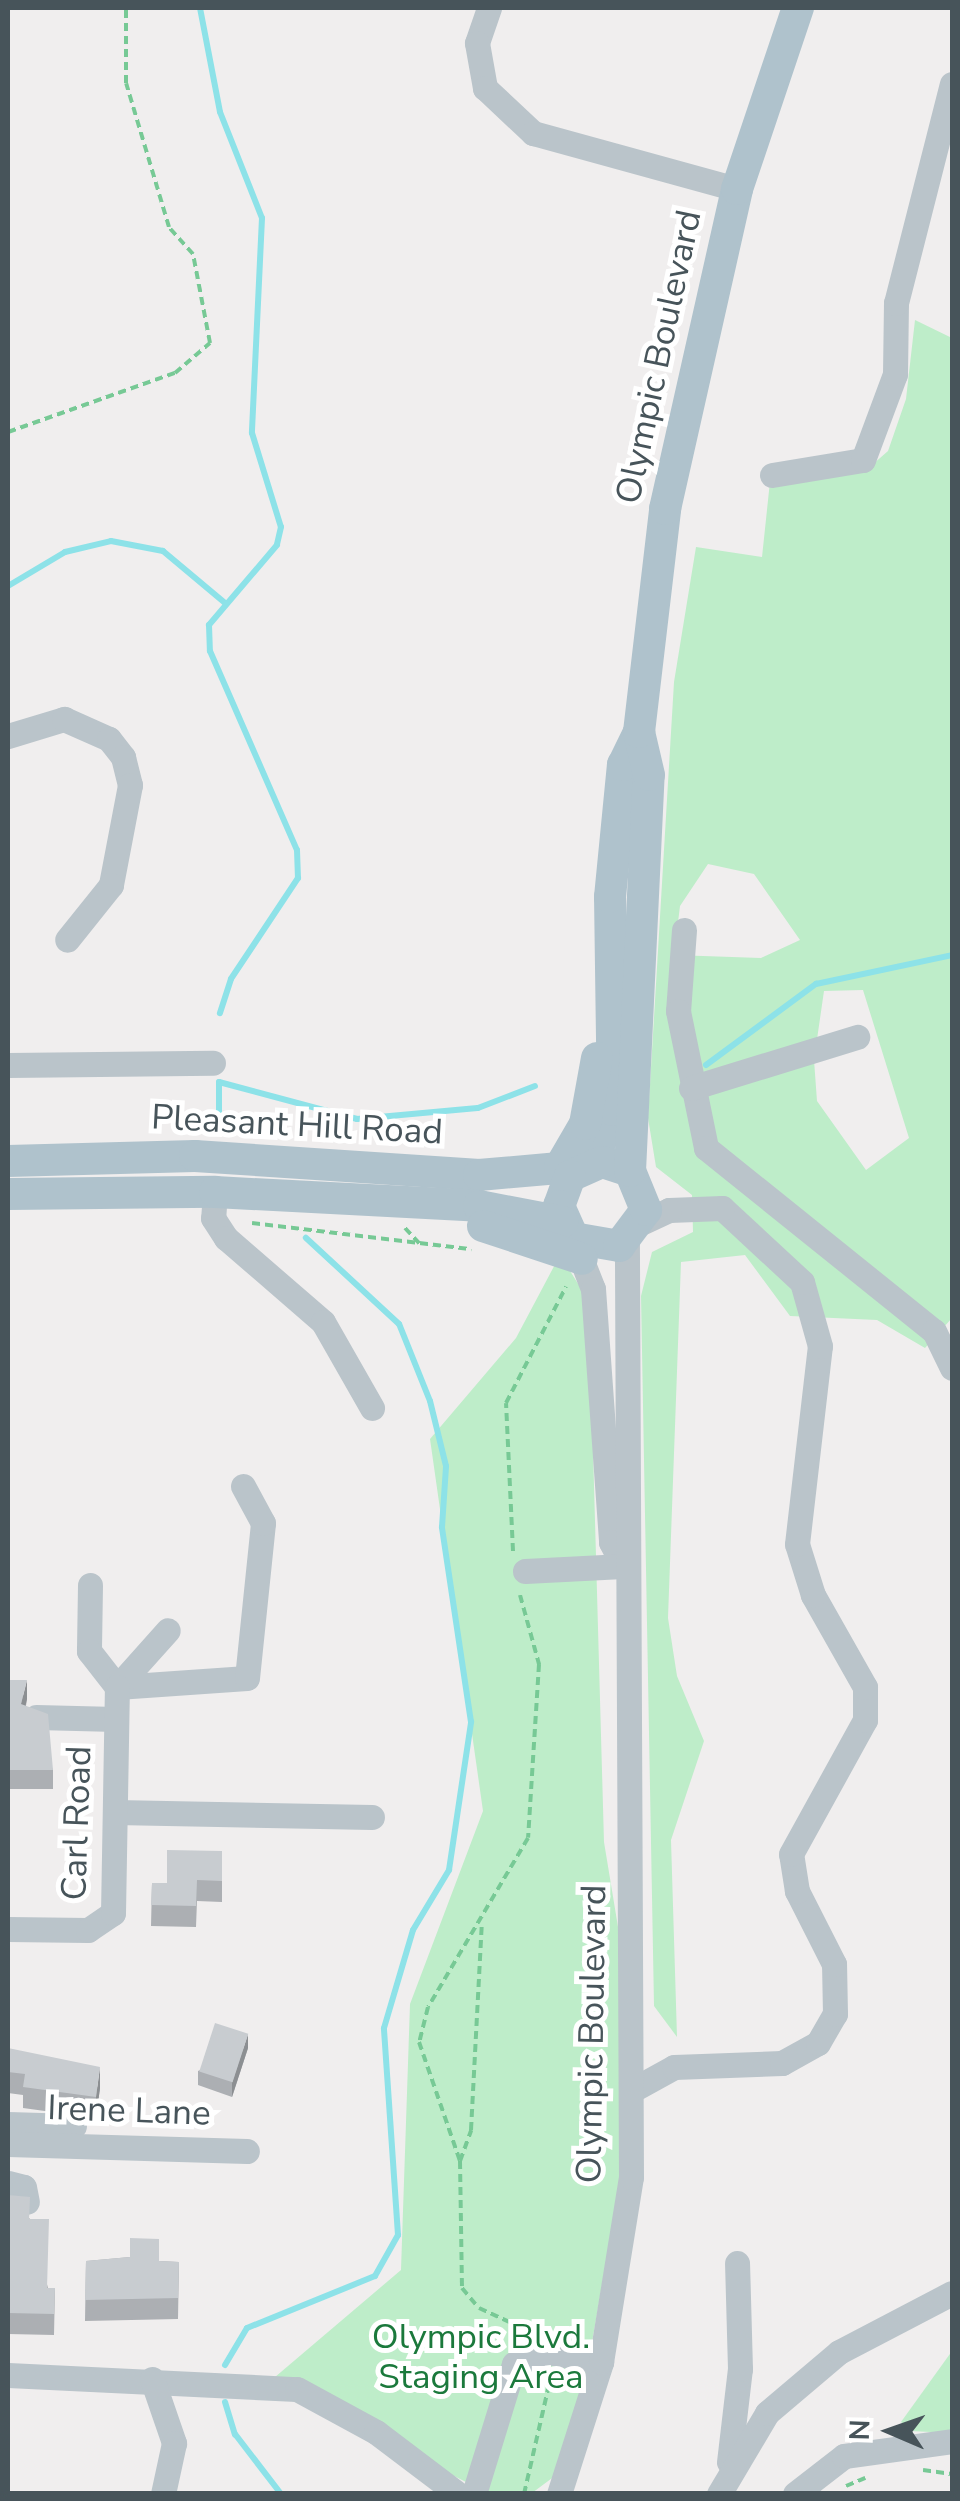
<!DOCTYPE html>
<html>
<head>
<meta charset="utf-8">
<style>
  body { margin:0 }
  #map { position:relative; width:960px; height:2501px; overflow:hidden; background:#f0eeee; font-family:"Nunito Sans",sans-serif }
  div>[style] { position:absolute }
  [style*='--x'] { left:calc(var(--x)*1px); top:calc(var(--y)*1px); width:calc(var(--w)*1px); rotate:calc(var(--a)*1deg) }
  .green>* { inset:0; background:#beedc9 }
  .stream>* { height:6px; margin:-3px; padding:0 3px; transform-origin:3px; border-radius:3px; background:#8de2e8 }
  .path>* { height:4px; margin-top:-2px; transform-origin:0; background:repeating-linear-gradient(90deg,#77c995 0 8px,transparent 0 13px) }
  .minor>* { height:25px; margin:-12.5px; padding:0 12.5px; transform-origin:12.5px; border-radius:12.5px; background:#bac4ca }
  .major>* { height:32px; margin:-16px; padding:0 16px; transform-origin:16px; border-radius:16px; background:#afc2cc }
  .wall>* { inset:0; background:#acafb3 }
  .shaded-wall>* { inset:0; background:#8c8f92 }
  .building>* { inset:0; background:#c8ccd0; transform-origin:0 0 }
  span { translate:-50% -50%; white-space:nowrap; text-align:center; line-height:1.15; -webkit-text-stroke:10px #fff; paint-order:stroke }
  .street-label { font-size:35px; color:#47545a }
  .park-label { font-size:35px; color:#1b793c }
  .frame { position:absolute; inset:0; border:10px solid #47545a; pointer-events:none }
  .north { position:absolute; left:840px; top:2381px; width:100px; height:100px; -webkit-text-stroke:8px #fff; paint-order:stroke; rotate:272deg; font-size:28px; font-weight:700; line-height:40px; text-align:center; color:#47545a }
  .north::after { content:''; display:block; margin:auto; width:35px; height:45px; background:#47545a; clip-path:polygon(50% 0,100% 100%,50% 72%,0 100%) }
</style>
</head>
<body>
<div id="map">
  <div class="green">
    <i style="clip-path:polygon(evenodd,915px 320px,952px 338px,952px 1318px,925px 1348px,877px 1320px,790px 1316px,745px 1255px,681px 1262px,668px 1618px,677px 1676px,704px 1741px,671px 1840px,677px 2037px,654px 2006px,641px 1296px,652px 1252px,693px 1232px,692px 1195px,656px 1167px,648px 1118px,674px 682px,696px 547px,762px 557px,771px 472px,872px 465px,888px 451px,906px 399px,915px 320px,708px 864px,754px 874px,800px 940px,761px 958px,674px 955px,680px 906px,708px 864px,915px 320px,863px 990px,909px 1138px,866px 1170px,817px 1101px,814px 1060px,824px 991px,863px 990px)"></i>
    <i style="clip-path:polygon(560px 1255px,582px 1290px,590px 1342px,604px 1842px,637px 2042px,636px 2088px,571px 2464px,532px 2493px,488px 2493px,268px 2383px,401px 2270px,410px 2004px,483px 1811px,430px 1439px,516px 1338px)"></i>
    <i style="clip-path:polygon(952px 2351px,952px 2433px,910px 2431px,901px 2422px)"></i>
  </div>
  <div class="stream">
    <i style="--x:200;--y:8;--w:106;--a:79.1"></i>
    <i style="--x:220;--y:112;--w:114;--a:68.4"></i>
    <i style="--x:262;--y:218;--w:215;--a:92.7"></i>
    <i style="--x:252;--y:433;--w:98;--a:72.9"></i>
    <i style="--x:281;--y:527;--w:18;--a:103"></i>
    <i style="--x:277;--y:545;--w:105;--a:130.4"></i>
    <i style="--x:209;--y:625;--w:26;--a:88"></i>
    <i style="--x:210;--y:651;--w:217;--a:66.4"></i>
    <i style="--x:297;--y:850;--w:28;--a:88"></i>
    <i style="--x:298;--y:878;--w:121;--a:123.6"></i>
    <i style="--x:231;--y:979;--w:36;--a:108"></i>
    <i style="--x:8;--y:586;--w:66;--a:-30.8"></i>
    <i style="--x:65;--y:552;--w:47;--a:-13.4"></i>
    <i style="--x:111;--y:541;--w:53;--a:10.9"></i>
    <i style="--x:163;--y:551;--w:81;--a:40"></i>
    <i style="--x:706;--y:1065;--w:137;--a:-36.4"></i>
    <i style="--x:816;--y:984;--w:139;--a:-12"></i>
    <i style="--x:219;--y:1133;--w:51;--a:-90"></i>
    <i style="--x:219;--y:1082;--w:143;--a:15"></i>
    <i style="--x:357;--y:1119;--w:121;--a:-5.2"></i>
    <i style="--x:478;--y:1108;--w:61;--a:-21.1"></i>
    <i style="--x:225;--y:2365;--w:43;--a:-59.3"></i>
    <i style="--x:247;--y:2328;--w:138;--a:-22.1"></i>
    <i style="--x:375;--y:2276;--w:47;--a:-60.7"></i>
    <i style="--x:398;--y:2235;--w:207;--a:-93.9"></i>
    <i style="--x:384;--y:2028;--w:102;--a:-73.5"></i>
    <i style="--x:413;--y:1930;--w:70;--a:-59"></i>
    <i style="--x:449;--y:1870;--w:150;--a:-81.5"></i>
    <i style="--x:471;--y:1722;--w:197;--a:-98.5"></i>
    <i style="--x:442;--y:1527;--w:61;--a:-86.2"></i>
    <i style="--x:446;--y:1466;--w:67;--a:-103.8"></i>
    <i style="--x:430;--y:1401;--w:83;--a:-111.9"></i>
    <i style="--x:399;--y:1324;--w:127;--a:-137.2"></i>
    <i style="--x:225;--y:2402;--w:34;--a:73"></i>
    <i style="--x:235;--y:2434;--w:76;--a:52.5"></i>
  </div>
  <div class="path">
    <i style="--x:8;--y:432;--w:177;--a:-19.5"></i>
    <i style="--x:175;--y:373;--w:46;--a:-40.6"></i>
    <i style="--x:210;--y:343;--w:91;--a:-100.8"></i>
    <i style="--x:193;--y:254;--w:36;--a:-132"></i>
    <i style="--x:169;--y:227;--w:150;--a:-106.6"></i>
    <i style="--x:126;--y:83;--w:75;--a:-90"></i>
    <i style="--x:252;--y:1223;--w:221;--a:6.8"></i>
    <i style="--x:405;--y:1228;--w:21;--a:47"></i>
    <i style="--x:513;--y:1551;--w:148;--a:-92.7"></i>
    <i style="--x:506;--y:1403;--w:131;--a:-62.7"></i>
    <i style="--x:520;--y:1595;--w:72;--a:74.6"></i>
    <i style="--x:539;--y:1664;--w:174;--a:93.6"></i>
    <i style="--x:528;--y:1838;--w:196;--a:120.6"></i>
    <i style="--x:428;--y:2007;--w:36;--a:104"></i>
    <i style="--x:419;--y:2042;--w:126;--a:71"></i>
    <i style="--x:460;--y:2161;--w:127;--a:89.1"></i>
    <i style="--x:462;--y:2288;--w:26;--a:50"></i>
    <i style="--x:479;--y:2308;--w:60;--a:24.8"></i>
    <i style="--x:460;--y:2161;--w:33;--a:-70"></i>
    <i style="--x:471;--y:2130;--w:207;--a:-87"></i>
    <i style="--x:923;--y:2470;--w:29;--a:8"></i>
    <i style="--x:846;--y:2486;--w:21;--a:-23"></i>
    <i style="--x:524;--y:2494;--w:121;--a:-77.1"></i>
  </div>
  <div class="minor">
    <i style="--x:489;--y:8;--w:37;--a:109"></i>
    <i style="--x:477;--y:43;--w:46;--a:79.9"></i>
    <i style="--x:485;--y:88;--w:66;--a:43.2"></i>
    <i style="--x:533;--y:133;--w:212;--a:15.4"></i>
    <i style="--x:772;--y:475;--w:92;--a:-9.4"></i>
    <i style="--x:863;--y:460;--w:92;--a:-69.6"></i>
    <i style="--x:895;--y:374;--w:71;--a:-89.2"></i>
    <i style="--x:896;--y:303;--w:226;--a:-75.7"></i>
    <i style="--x:8;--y:736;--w:59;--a:-16.9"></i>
    <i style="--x:64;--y:719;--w:49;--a:24"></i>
    <i style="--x:109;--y:739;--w:23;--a:52"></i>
    <i style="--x:123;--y:757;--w:29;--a:76"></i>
    <i style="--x:130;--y:785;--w:102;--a:100.8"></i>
    <i style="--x:111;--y:885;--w:70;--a:128.7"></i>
    <i style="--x:684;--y:930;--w:81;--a:94.2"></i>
    <i style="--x:678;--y:1011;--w:140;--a:78.4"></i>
    <i style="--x:706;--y:1148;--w:292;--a:38.8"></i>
    <i style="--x:934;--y:1331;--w:41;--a:64.1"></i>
    <i style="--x:8;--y:1065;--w:205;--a:-0.6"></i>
    <i style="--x:691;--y:1088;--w:174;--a:-17.1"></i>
    <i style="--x:215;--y:1192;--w:26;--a:94"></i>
    <i style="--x:213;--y:1218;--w:24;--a:57"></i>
    <i style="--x:226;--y:1238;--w:128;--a:40.9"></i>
    <i style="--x:323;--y:1322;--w:99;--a:60.3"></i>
    <i style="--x:575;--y:1243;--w:49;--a:68.6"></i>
    <i style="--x:593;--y:1289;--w:254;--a:85.9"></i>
    <i style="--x:611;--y:1542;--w:27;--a:63"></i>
    <i style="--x:525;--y:1571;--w:98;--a:-2.9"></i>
    <i style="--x:90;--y:1585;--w:66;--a:90.9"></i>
    <i style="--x:89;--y:1651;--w:46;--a:52.1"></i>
    <i style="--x:117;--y:1687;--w:130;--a:-4"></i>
    <i style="--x:247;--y:1678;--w:156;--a:-84.1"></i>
    <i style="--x:263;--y:1523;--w:42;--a:-118.4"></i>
    <i style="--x:117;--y:1687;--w:76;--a:-48.2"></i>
    <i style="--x:36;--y:1717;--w:80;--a:1.4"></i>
    <i style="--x:115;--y:1812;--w:257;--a:1.1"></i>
    <i style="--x:8;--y:1929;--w:80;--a:0.7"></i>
    <i style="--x:88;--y:1930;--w:30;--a:-34"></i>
    <i style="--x:113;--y:1913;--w:226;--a:-89"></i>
    <i style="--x:636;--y:2088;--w:43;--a:-28.9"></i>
    <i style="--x:674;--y:2067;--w:108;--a:-2.1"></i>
    <i style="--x:782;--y:2063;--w:41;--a:-29.1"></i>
    <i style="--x:818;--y:2043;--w:34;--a:-60"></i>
    <i style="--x:835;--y:2014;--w:50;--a:-91.1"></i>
    <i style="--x:834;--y:1964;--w:82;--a:-116.9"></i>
    <i style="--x:797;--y:1891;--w:37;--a:-99"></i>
    <i style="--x:791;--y:1854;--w:153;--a:-61.1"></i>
    <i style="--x:865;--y:1720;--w:33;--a:-90"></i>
    <i style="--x:865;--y:1687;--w:106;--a:-119.5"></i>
    <i style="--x:813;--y:1595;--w:53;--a:-107.4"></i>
    <i style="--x:797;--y:1544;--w:199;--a:-83.4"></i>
    <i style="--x:820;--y:1346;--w:66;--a:-105.7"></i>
    <i style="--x:802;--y:1282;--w:109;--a:-137.2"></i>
    <i style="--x:722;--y:1208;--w:53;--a:177.8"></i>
    <i style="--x:669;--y:1210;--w:29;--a:155"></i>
    <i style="--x:8;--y:2124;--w:66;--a:1.7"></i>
    <i style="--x:8;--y:2144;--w:239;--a:1.7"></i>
    <i style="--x:8;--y:2183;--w:16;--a:14"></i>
    <i style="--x:24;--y:2187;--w:15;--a:79"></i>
    <i style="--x:8;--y:2375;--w:289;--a:2.8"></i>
    <i style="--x:297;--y:2389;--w:90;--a:28.6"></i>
    <i style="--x:376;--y:2432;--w:103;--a:37.1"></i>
    <i style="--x:152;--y:2379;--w:68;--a:71"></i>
    <i style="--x:174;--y:2443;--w:52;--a:102.2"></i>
    <i style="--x:729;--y:2462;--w:94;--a:-83.3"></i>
    <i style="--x:740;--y:2369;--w:106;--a:-91.6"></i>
    <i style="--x:474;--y:2494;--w:136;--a:-72.9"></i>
    <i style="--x:514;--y:2364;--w:35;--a:-20"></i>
    <i style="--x:547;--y:2352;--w:55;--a:10.5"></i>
    <i style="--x:559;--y:2494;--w:139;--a:-72.3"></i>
    <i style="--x:601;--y:2362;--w:187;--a:-80.8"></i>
    <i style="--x:631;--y:2177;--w:935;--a:-90.25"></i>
    <i style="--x:719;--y:2494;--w:94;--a:-59.3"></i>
    <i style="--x:767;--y:2413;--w:94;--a:-40.3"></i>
    <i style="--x:839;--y:2352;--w:127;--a:-27.6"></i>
    <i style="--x:795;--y:2494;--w:62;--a:-37.8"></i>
    <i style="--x:844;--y:2456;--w:109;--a:-7.9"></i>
  </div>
  <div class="major">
    <i style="--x:8;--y:1161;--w:187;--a:-1.5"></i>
    <i style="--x:195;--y:1156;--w:285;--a:3.8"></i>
    <i style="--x:479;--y:1175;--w:103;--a:-5"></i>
    <i style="--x:592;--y:1163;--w:57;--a:-68.4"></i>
    <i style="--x:613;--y:1110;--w:213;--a:-90.8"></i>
    <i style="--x:610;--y:897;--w:133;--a:-84.4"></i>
    <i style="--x:623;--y:765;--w:37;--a:-64"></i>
    <i style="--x:560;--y:1167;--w:50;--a:-59.8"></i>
    <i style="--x:585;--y:1124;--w:67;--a:-79.7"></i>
    <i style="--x:630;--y:1171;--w:29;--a:-162"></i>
    <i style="--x:602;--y:1162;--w:35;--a:156"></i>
    <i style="--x:570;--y:1176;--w:32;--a:110"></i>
    <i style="--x:559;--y:1206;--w:35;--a:66"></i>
    <i style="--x:573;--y:1238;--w:47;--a:9.9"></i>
    <i style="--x:619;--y:1246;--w:45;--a:-53.1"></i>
    <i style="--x:646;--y:1210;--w:42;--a:-112.3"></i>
    <i style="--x:630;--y:1171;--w:396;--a:-87.3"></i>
    <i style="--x:649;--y:775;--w:44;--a:-103.1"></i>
    <i style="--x:639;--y:732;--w:225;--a:-83.3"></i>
    <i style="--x:665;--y:509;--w:328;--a:-77.3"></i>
    <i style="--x:737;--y:189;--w:191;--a:-71.4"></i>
    <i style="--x:8;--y:1194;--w:207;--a:-0.6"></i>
    <i style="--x:215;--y:1192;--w:264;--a:3"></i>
    <i style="--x:479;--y:1206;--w:85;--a:10.9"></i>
    <i style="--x:483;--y:1226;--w:104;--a:18.4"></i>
  </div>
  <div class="wall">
    <i style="clip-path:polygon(8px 1680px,27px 1699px,26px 1706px,53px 1770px,53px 1789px,8px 1789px)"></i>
    <i style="clip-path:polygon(222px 1851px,222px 1902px,197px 1901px,196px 1927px,151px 1926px,152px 1883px,167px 1883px)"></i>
    <i style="clip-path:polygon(8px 2048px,100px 2088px,96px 2118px,23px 2108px,23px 2095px,8px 2093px)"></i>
    <i style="clip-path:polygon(248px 2048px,232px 2097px,198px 2085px,198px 2071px)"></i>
    <i style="clip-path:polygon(8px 2195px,30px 2219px,48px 2288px,55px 2288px,54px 2335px,8px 2334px)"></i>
    <i style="clip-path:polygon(130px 2257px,159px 2261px,179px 2262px,178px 2319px,85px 2321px,86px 2261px)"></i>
  </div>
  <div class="shaded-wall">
    <i style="clip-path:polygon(27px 1680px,27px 1699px,21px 1724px,21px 1704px)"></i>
    <i style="clip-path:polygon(248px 2034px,248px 2048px,232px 2097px,232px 2083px)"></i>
    <i style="clip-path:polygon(100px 2067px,100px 2088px,96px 2118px,96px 2097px)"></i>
  </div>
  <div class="building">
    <i style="clip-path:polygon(8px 1680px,27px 1680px,21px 1704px,48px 1714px,53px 1770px,8px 1770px)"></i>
    <i style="clip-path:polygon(167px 1850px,222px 1851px,222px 1881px,197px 1880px,196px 1906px,151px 1905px,152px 1883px,167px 1883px)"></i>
    <i style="left:215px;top:2023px;width:35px;height:51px;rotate:18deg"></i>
    <i style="clip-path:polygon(8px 2048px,100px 2067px,96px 2097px,23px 2087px,25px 2074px,8px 2072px)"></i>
    <i style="clip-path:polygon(8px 2195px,30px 2197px,29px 2219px,49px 2219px,47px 2288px,55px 2288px,54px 2314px,8px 2313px)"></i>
    <i style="clip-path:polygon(130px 2238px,159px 2239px,159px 2261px,179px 2262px,178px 2298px,85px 2300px,86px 2261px,130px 2257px)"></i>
  </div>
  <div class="street-label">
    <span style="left:659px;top:357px;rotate:-78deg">Olympic Boulevard</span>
    <span style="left:297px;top:1125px;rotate:3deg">Pleasant Hill Road</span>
    <span style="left:77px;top:1823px;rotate:-88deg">Carl Road</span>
    <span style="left:592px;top:2034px;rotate:-89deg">Olympic Boulevard</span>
    <span style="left:129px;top:2111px;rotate:2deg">Irene Lane</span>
  </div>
  <div class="park-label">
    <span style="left:481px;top:2357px">Olympic Blvd.<br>Staging Area</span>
  </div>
  <div class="frame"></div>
  <div class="north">N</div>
</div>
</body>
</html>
